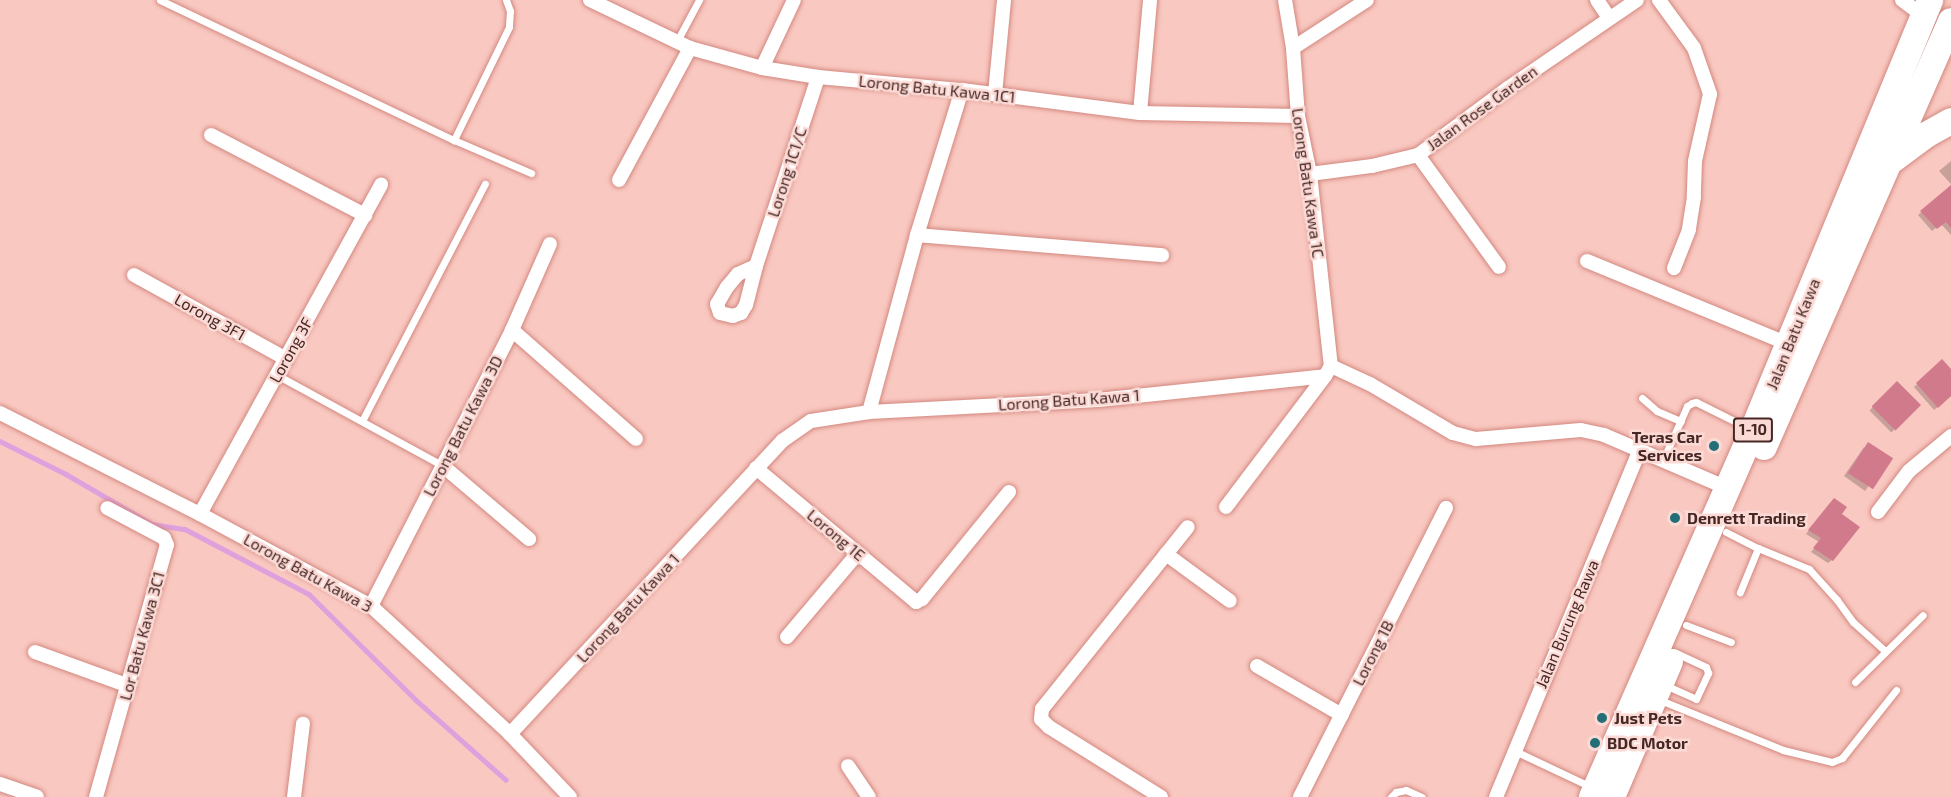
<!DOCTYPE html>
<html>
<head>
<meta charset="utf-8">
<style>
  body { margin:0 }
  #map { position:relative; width:1951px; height:797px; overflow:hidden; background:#f9c8c1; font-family:"Exo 2",sans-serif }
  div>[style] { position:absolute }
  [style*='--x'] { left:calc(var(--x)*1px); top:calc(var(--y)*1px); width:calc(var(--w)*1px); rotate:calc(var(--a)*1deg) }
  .shadow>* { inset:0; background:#0003; transform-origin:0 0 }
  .stream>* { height:4.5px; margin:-2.25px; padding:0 2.25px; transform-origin:2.25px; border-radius:2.25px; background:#dfa0de }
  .building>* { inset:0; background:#d17a8c; transform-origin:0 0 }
  .roads { filter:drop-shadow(0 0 2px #d3887f) drop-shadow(0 0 2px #d3887f) }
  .lane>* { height:7px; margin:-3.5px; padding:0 3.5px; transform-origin:3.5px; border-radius:3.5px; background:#fff }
  .street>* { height:14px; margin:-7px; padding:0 7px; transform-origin:7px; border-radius:7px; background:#fff }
  .highway>* { height:26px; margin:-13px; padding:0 13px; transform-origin:13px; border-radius:13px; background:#fff }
  .dots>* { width:16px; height:16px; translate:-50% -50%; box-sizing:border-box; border:3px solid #fbdad5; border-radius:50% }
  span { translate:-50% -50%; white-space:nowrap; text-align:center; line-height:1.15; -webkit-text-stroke:5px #fbdad5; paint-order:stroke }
  .shield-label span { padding:2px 4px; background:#fbdad5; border:2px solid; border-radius:4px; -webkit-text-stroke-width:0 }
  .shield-label { font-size:15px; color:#462724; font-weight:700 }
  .street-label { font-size:16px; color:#462724 }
  .poi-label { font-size:16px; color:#462724; font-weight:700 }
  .right { translate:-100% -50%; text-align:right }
  .left { translate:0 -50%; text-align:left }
</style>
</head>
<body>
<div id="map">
  <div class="shadow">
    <i style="clip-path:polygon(1951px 161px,1951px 184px,1939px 171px)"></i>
    <i style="clip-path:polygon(1951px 187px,1951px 235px,1941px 224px,1932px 231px,1918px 215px)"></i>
    <i style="clip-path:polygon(1942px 361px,1951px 371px,1951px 396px,1934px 410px,1914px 387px)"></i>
    <i style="left:1897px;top:383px;width:31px;height:39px;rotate:45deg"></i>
    <i style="clip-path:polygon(1864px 447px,1868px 487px,1865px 491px,1844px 476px)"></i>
    <i style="clip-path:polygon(1830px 503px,1832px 560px,1828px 563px,1811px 552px,1819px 542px,1806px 534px)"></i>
  </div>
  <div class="stream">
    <i style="--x:0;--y:441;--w:74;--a:26.6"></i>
    <i style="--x:66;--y:474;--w:99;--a:30.2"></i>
    <i style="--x:152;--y:524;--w:33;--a:9"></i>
    <i style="--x:185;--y:529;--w:140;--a:27.7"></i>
    <i style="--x:309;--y:594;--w:151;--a:44.7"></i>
    <i style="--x:416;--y:700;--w:120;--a:41.6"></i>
  </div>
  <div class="building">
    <i style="clip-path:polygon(1951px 185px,1951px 228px,1946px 222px,1937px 229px,1920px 211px)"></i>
    <i style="clip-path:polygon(1942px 359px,1951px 369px,1951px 396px,1938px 408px,1916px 383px)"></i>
    <i style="left:1897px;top:381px;width:34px;height:36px;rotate:45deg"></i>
    <i style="left:1868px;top:442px;width:30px;height:37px;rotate:33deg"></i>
    <i style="clip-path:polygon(1834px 498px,1847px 507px,1842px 514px,1860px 527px,1833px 561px,1813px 548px,1821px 538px,1808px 530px)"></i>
  </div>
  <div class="roads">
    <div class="lane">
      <i style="--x:160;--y:0;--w:326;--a:25.5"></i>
      <i style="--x:506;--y:0;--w:12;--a:70"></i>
      <i style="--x:510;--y:11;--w:16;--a:94"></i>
      <i style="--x:509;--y:27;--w:126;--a:116"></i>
      <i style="--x:454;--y:140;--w:84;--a:23.2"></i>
      <i style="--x:677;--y:41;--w:47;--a:-61.8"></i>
      <i style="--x:277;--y:375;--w:189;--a:28.7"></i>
      <i style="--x:1642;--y:398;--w:20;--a:41"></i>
      <i style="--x:1657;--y:411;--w:26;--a:23"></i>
      <i style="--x:363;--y:419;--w:265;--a:-62.6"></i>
      <i style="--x:1663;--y:460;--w:59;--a:-66"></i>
      <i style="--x:1687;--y:406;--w:6;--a:-31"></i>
      <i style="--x:1692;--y:403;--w:4;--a:-14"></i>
      <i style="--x:1696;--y:402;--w:58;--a:26.6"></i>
      <i style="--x:1726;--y:532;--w:36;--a:27"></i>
      <i style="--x:1758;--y:548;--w:48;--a:112.2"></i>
      <i style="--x:1758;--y:548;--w:55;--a:22.4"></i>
      <i style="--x:1809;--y:569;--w:42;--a:47.9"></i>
      <i style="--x:1837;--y:600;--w:27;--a:54"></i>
      <i style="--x:1853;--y:622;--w:42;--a:42.1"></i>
      <i style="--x:1686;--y:625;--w:48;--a:20.7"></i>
      <i style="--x:1855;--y:682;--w:95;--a:-44.6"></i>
      <i style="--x:1665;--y:685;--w:34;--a:24"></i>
      <i style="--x:1696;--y:699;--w:29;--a:-65"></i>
      <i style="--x:1708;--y:673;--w:6;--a:-108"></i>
      <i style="--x:1706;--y:667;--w:35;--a:-155"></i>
      <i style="--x:1660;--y:700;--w:133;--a:22.1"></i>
      <i style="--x:1783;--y:750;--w:50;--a:13.8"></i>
      <i style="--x:1832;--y:762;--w:11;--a:-22"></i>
      <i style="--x:1842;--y:758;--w:87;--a:-51.5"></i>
      <i style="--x:1515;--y:751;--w:84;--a:25.3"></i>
      <i style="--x:1391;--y:797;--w:7;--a:-45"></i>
      <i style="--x:1396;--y:792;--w:10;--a:-11"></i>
      <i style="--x:1406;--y:790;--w:17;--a:24"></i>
    </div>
    <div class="street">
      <i style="--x:590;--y:0;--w:111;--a:25.6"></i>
      <i style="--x:690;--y:48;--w:75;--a:15.5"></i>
      <i style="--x:762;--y:68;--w:57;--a:9.1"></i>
      <i style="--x:818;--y:77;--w:145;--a:5.2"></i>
      <i style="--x:962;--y:90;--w:179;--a:7.4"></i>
      <i style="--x:1140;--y:113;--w:158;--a:1.1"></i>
      <i style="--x:1285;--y:0;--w:49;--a:80.5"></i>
      <i style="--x:1293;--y:48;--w:68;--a:85.8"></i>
      <i style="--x:1298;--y:116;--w:59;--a:78.3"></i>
      <i style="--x:1310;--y:174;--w:193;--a:83.8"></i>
      <i style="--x:1597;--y:0;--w:22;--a:56"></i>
      <i style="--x:1659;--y:0;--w:59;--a:53.9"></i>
      <i style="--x:1694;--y:48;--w:49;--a:70.8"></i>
      <i style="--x:1710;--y:94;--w:69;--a:102.6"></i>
      <i style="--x:1695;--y:161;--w:36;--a:92"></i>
      <i style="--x:1694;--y:197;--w:33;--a:99"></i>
      <i style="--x:1689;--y:230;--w:41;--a:111.5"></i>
      <i style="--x:1902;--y:0;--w:26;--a:37"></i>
      <i style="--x:1293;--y:48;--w:88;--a:-33"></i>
      <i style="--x:762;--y:68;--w:75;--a:-64.8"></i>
      <i style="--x:995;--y:94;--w:94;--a:-84.5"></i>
      <i style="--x:1140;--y:113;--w:113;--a:-84.9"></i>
      <i style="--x:211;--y:135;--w:174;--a:27.5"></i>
      <i style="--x:1418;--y:155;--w:138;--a:54.1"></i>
      <i style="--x:1310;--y:174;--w:63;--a:-7.4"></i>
      <i style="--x:1372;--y:166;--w:47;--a:-13.4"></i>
      <i style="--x:1418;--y:155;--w:112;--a:-36.7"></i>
      <i style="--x:1508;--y:88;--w:156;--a:-34.3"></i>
      <i style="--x:619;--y:180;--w:150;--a:-61.7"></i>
      <i style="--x:917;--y:235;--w:246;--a:4.7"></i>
      <i style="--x:1587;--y:261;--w:217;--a:22.4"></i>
      <i style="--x:756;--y:266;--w:20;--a:156"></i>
      <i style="--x:738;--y:274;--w:17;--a:130"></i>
      <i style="--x:727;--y:287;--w:20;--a:120"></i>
      <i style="--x:717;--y:304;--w:9;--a:72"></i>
      <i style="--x:720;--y:313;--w:13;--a:13"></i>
      <i style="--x:733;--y:316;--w:9;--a:-21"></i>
      <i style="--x:741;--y:313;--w:9;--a:-58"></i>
      <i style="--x:746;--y:305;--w:40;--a:-75.6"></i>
      <i style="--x:756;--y:266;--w:199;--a:-71.8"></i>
      <i style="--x:134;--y:275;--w:174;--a:28.9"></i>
      <i style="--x:512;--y:330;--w:165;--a:41.3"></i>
      <i style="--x:869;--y:412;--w:183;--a:-74.8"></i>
      <i style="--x:917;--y:235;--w:152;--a:-72.8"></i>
      <i style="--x:0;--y:413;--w:224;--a:26.8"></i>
      <i style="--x:200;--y:514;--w:194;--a:28.3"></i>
      <i style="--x:371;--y:606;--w:189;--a:42.6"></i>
      <i style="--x:510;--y:734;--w:87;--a:46.4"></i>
      <i style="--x:443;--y:466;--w:113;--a:40.3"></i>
      <i style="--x:756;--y:468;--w:209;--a:39.9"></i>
      <i style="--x:916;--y:602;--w:7;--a:-27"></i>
      <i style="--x:922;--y:599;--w:138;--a:-50.9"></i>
      <i style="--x:1226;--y:507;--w:164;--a:-52.9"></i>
      <i style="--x:1878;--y:512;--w:51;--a:-52.9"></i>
      <i style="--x:1909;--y:471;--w:55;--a:-39.8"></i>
      <i style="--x:200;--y:514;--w:376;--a:-61.2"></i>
      <i style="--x:1166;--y:554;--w:79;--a:36.3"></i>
      <i style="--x:371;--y:606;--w:310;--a:-62.9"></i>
      <i style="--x:512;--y:330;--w:94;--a:-66.2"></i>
      <i style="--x:787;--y:637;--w:110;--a:-49.8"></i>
      <i style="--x:35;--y:652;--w:100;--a:19.9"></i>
      <i style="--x:1257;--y:666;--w:98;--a:30"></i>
      <i style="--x:510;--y:734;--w:400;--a:-47.1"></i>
      <i style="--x:782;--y:441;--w:35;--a:-35"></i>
      <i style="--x:811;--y:421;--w:59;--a:-8.8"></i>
      <i style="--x:869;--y:412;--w:229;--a:-3"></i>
      <i style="--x:1098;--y:400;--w:228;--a:-6"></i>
      <i style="--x:1325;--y:376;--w:12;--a:-59"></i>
      <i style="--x:1331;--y:366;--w:43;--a:24.8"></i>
      <i style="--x:1370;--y:384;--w:96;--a:30.6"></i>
      <i style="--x:1453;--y:433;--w:24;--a:15"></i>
      <i style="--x:1476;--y:439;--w:105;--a:-4.9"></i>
      <i style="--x:1581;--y:430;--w:24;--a:12"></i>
      <i style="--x:1604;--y:435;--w:134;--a:23.3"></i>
      <i style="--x:848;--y:766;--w:37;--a:56"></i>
      <i style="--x:0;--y:784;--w:39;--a:19"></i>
      <i style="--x:96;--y:797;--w:262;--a:-74.3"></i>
      <i style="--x:167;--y:545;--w:8;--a:-113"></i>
      <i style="--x:164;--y:538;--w:64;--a:-152.2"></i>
      <i style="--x:294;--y:797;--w:74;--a:-83"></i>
      <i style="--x:1161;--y:797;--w:132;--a:-148"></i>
      <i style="--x:1049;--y:727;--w:11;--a:-135"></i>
      <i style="--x:1041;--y:719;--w:10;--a:-84"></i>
      <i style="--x:1042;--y:709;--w:233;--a:-51.3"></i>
      <i style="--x:1300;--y:797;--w:324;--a:-63.2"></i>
      <i style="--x:1496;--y:797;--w:374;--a:-67.5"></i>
    </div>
    <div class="highway">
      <i style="--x:1891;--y:161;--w:44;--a:-36.6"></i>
      <i style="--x:1926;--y:135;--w:29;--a:-29"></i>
      <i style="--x:1764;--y:447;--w:465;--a:-66.3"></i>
      <i style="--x:1592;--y:797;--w:401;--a:-66.3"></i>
      <i style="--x:1753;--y:430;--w:465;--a:-67.6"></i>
      <i style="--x:1612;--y:797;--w:147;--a:-66.8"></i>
    </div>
  </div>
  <div class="dots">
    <i style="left:1714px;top:446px;background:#246e77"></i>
    <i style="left:1675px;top:518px;background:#246e77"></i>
    <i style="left:1602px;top:718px;background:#246e77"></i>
    <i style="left:1595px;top:743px;background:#246e77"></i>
  </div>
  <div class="shield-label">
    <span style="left:1753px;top:430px">1-10</span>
  </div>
  <div class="street-label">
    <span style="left:937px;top:89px;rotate:6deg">Lorong Batu Kawa 1C1</span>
    <span style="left:1482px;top:108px;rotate:-36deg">Jalan Rose Garden</span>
    <span style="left:787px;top:172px;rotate:-72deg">Lorong 1C1/C</span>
    <span style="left:1308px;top:183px;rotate:82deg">Lorong Batu Kawa 1C</span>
    <span style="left:210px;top:317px;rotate:29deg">Lorong 3F1</span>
    <span style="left:1793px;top:334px;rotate:-68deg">Jalan Batu Kawa</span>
    <span style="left:291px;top:350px;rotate:-61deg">Lorong 3F</span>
    <span style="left:1069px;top:400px;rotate:-4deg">Lorong Batu Kawa 1</span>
    <span style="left:463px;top:426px;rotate:-63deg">Lorong Batu Kawa 3D</span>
    <span style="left:836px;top:535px;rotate:40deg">Lorong 1E</span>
    <span style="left:308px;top:573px;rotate:29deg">Lorong Batu Kawa 3</span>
    <span style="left:628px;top:608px;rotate:-47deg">Lorong Batu Kawa 1</span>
    <span style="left:1567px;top:624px;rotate:-67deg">Jalan Burung Rawa</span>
    <span style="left:142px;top:636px;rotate:-75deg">Lor Batu Kawa 3C1</span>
    <span style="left:1373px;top:653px;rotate:-63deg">Lorong 1B</span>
  </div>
  <div class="poi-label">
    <span class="right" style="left:1702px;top:446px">Teras Car<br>Services</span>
    <span class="left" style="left:1687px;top:518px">Denrett Trading</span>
    <span class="left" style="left:1614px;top:718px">Just Pets</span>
    <span class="left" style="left:1607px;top:743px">BDC Motor</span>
  </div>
</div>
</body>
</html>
